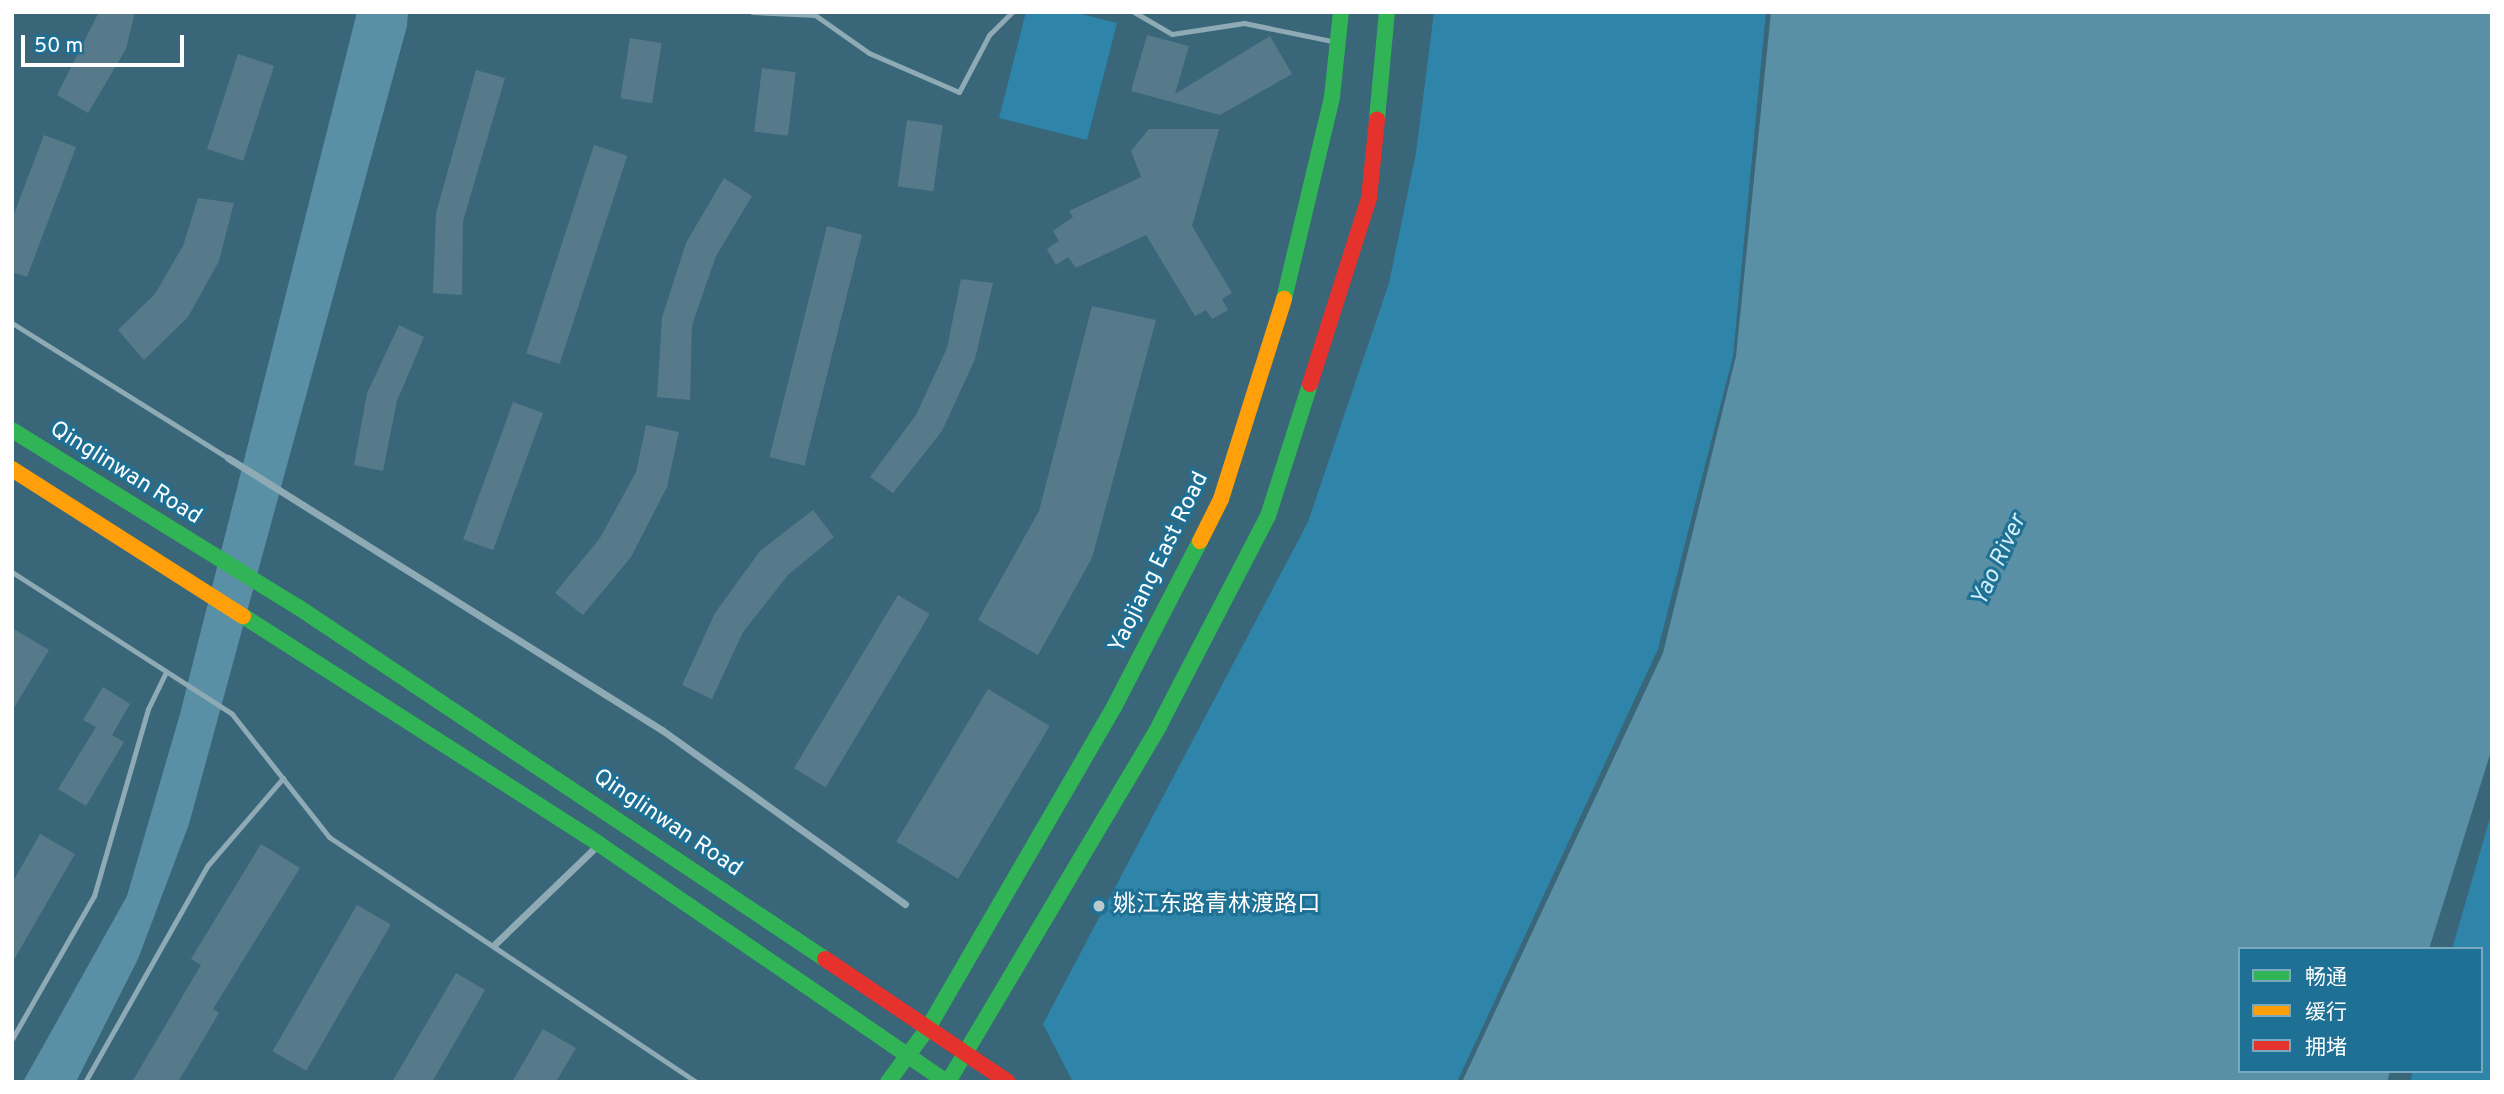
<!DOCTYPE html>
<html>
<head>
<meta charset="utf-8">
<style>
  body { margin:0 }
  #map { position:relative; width:2504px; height:1094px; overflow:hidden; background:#396679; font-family:Overpass,"Noto Sans SC",sans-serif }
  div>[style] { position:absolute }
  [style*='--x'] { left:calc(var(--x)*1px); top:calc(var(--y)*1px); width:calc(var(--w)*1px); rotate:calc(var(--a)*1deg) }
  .green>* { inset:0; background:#2f85a9 }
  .water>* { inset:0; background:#5a90a6 }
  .building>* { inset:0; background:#577a8a; transform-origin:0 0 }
  .lane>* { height:5px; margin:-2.5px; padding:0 2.5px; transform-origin:2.5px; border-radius:2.5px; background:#8eaab4 }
  .street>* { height:7px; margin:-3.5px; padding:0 3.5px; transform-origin:3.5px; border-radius:3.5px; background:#8eaab4 }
  .fast>* { height:16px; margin:-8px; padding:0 8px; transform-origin:8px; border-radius:8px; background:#30b455 }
  .slow>* { height:16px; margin:-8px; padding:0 8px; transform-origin:8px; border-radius:8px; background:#ff9f0a }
  .jam>* { height:16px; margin:-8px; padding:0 8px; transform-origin:8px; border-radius:8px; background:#e5322d }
  .dots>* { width:19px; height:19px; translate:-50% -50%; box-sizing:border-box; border:4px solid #1e7094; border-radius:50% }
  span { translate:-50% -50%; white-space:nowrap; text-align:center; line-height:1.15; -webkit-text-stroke:6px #1e7094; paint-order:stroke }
  .street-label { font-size:23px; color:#fff }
  .poi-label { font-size:23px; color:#fff }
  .left { translate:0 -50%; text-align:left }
  .water-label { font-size:24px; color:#d0edf8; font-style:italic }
  .frame { position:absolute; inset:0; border:14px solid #fff; pointer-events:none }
  .legend { position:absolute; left:2238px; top:947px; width:245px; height:126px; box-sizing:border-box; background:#1e7094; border:2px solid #78a9bf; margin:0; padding:9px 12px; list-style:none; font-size:21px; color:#fff }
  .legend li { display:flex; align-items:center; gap:14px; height:35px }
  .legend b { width:35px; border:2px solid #78a9bf }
  .scale { position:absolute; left:21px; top:35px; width:163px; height:32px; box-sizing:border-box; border:4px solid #fff; border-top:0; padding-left:9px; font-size:21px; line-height:24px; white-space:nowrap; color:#fff; -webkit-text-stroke:5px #1e7094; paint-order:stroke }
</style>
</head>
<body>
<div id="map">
  <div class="green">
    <i style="clip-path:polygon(1026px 12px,1073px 12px,1117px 23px,1087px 140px,999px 118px)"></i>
    <i style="clip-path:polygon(1434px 12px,1766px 12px,1733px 356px,1658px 649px,1457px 1082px,1073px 1082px,1043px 1024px,1308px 522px,1389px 283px,1416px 153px)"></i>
    <i style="clip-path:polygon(2492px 811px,2492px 1082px,2410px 1082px,2413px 1071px,2481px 1071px,2481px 949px,2452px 949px)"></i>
  </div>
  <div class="water">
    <i style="clip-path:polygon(357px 12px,408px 12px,407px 26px,189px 824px,138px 959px,76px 1082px,23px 1082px,127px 896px,180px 714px)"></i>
    <i style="clip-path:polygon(1771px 12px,2492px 12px,2492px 748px,2429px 949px,2240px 949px,2240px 1071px,2390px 1071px,2387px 1082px,1462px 1082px,1663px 653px,1736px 356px)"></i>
  </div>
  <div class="building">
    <i style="clip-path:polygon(99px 12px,135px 12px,126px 49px,88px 113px,57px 95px)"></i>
    <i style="clip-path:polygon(1147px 35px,1189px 46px,1175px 94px,1270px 36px,1292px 74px,1220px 115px,1131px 91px)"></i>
    <i style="left:630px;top:38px;width:32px;height:61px;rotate:9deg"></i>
    <i style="left:238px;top:54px;width:38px;height:100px;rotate:18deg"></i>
    <i style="left:762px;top:68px;width:34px;height:64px;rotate:7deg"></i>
    <i style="clip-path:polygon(476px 70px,505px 78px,463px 221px,462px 295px,433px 293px,436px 213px)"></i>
    <i style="left:907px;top:120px;width:36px;height:67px;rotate:8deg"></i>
    <i style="clip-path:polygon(1149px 129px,1219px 129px,1192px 226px,1232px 293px,1222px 299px,1228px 310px,1212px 319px,1206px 310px,1195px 316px,1146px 235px,1076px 268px,1068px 257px,1056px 265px,1047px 249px,1059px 241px,1053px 231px,1073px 217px,1069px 211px,1141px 177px,1131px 151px)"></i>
    <i style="clip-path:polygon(44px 135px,76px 147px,27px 277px,12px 272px,12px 219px)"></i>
    <i style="left:594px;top:145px;width:35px;height:219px;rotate:18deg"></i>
    <i style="clip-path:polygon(724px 178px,752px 196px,716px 256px,692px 325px,690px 400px,657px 397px,662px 318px,686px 243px)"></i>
    <i style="clip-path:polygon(198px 198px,234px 203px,219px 261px,188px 317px,144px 360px,118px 330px,155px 294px,183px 246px)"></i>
    <i style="left:827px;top:226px;width:36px;height:238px;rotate:14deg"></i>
    <i style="clip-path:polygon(961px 279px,993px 283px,975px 359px,942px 431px,893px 493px,870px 477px,916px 415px,947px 348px)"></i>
    <i style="clip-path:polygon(1092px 306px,1156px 320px,1092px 558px,1038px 655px,978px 620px,1039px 511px)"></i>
    <i style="clip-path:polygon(399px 325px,424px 337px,397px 401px,383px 471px,354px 465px,367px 393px)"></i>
    <i style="left:513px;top:402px;width:32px;height:146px;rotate:20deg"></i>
    <i style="clip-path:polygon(646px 425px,679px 432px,667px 487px,631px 557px,583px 615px,555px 593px,600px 538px,636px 472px)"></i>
    <i style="clip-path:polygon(813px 510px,834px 537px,788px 575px,743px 632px,712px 699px,682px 685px,715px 613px,760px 551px)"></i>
    <i style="left:898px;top:595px;width:37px;height:202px;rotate:31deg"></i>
    <i style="clip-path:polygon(12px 628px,49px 650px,12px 711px)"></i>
    <i style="clip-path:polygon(103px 687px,130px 704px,112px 735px,124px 742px,86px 806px,58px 789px,96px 727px,83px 720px)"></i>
    <i style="left:988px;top:689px;width:72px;height:178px;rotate:31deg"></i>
    <i style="clip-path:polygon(40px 834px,75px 854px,12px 963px,12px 883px)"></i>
    <i style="clip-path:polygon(261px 844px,300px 868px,213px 1009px,219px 1013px,178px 1082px,132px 1082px,201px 965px,191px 959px)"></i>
    <i style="left:357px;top:905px;width:39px;height:169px;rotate:30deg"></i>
    <i style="clip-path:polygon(456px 973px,485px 990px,432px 1082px,392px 1082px)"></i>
    <i style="clip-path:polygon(543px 1029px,576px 1048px,556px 1082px,512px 1082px)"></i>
  </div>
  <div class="lane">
    <i style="--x:752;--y:12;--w:63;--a:2.7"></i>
    <i style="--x:815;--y:15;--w:66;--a:35.1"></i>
    <i style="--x:869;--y:53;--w:98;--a:23.4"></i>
    <i style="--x:959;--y:92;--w:64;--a:-62.2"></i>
    <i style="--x:989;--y:35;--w:33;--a:-45"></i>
    <i style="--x:1134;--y:12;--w:44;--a:30.1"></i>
    <i style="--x:1172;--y:34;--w:73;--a:-8.7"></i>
    <i style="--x:1244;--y:23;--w:90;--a:11.6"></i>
    <i style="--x:12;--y:323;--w:255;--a:32"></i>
    <i style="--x:12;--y:572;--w:262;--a:32.8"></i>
    <i style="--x:232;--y:714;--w:157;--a:51.7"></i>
    <i style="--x:329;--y:837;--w:442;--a:33.7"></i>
    <i style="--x:12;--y:1039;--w:165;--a:-60.2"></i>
    <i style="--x:94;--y:896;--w:195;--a:-73.9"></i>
    <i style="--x:148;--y:709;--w:41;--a:-64.1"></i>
    <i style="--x:85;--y:1082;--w:249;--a:-60.5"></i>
    <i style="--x:208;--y:865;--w:115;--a:-49.2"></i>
  </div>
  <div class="street">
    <i style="--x:228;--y:458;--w:512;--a:32.08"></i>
    <i style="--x:662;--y:730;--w:299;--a:35.6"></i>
    <i style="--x:495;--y:944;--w:143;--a:-43.9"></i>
  </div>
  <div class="fast">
    <i style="--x:1377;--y:119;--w:107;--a:-84.7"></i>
    <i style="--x:1284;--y:299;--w:208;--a:-76.6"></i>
    <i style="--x:1332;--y:97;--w:85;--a:-84"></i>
    <i style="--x:12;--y:430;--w:336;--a:31.8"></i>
    <i style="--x:298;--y:607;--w:634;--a:33.74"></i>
    <i style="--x:243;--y:616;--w:423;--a:32.6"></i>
    <i style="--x:599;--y:844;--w:421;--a:34.4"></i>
    <i style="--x:888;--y:1082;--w:67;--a:-53.5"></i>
    <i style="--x:928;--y:1028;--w:371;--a:-59.9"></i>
    <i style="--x:1114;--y:707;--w:187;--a:-62.6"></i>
    <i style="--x:948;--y:1082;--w:414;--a:-59.3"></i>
    <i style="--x:1159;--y:726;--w:237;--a:-62.6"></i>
    <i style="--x:1268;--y:516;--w:139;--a:-72.3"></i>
  </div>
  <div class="slow">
    <i style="--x:12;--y:469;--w:274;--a:32.5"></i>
    <i style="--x:1200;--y:541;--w:47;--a:-63.4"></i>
    <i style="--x:1221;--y:499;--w:210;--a:-72.5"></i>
  </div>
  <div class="jam">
    <i style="--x:1310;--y:384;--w:195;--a:-72.4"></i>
    <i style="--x:1369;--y:198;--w:79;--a:-84.2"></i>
    <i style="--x:825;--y:959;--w:220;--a:33.9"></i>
  </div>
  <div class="dots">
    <i style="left:1099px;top:906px;background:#bac9d0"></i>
  </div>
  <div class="street-label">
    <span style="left:125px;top:474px;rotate:32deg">Qinglinwan Road</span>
    <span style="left:1160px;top:563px;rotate:-64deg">Yaojiang East Road</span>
    <span style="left:667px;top:824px;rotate:34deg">Qinglinwan Road</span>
  </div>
  <div class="poi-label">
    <span class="left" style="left:1113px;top:906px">姚江东路青林渡路口</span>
  </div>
  <div class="water-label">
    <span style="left:2000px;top:561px;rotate:-65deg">Yao River</span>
  </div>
  <div class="frame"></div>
  <ul class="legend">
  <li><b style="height:9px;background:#30b455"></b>畅通</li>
  <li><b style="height:9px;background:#ff9f0a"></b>缓行</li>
  <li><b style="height:9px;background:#e5322d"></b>拥堵</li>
  </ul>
  <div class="scale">50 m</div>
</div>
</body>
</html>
